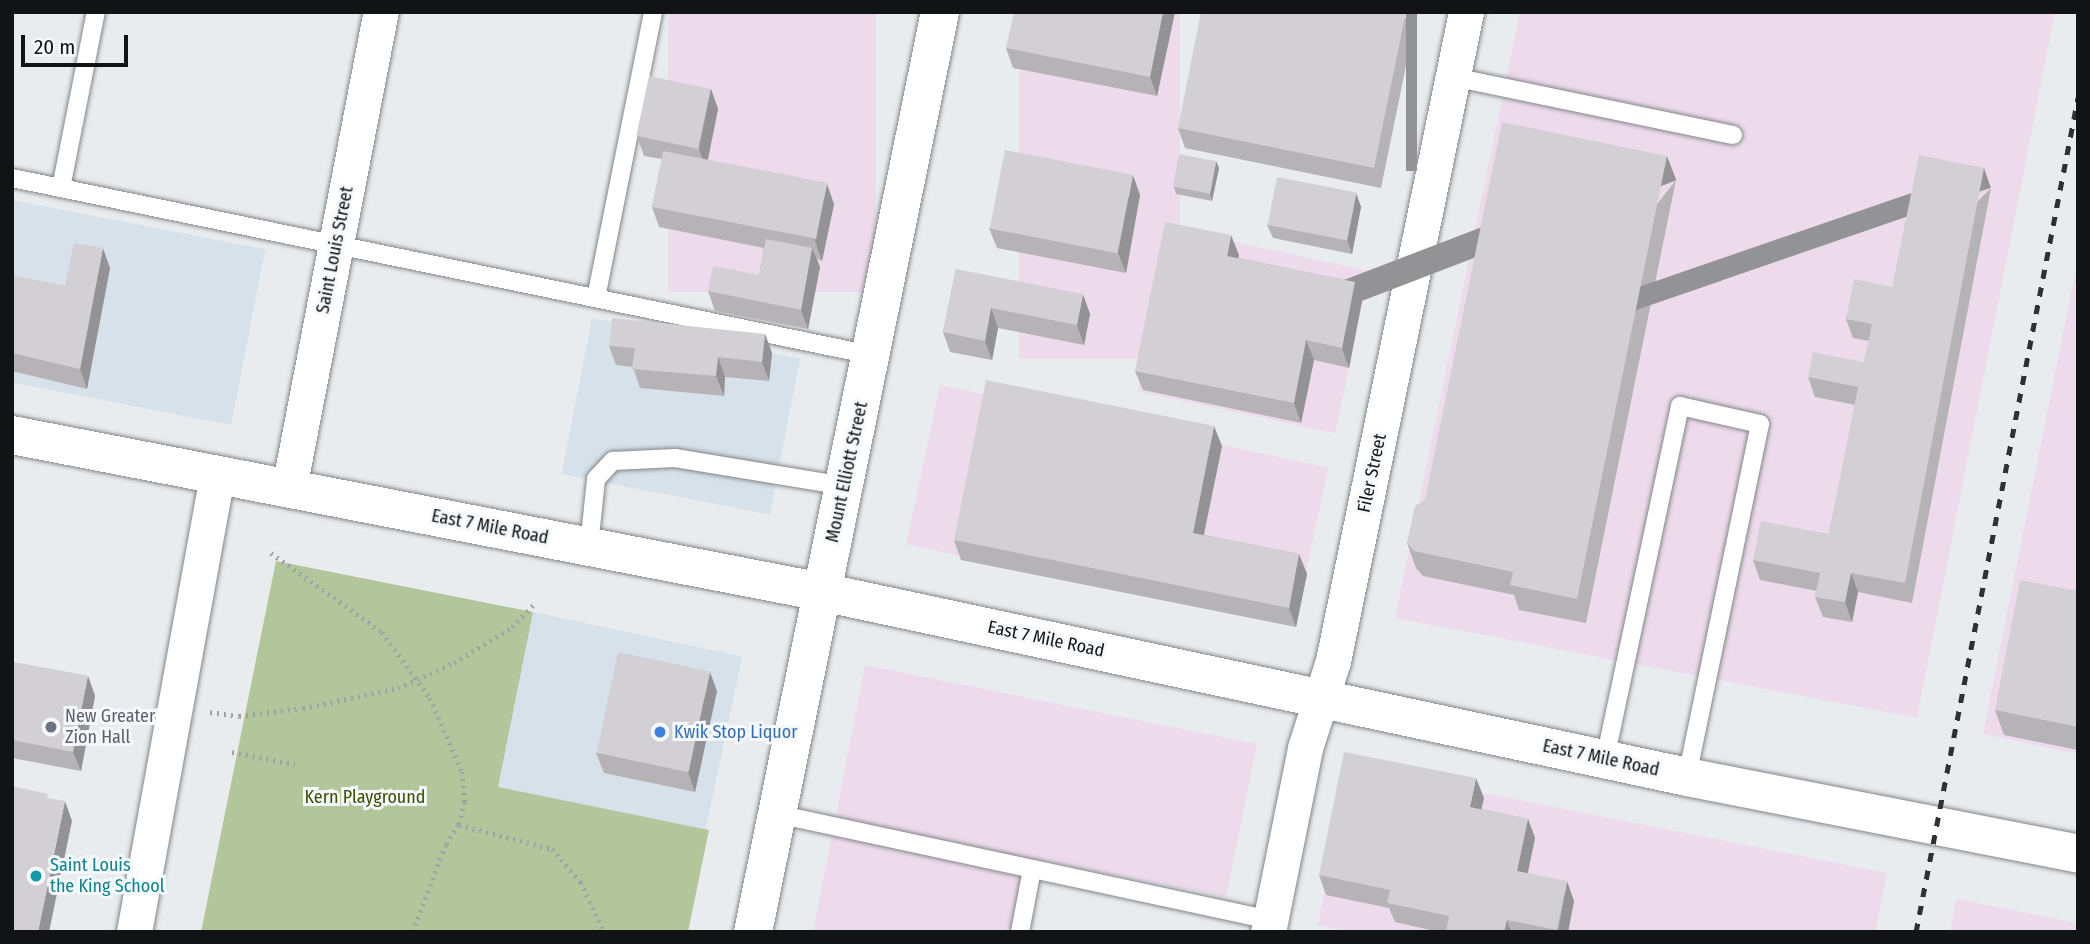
<!DOCTYPE html>
<html>
<head>
<meta charset="utf-8">
<style>
  body { margin:0 }
  #map { position:relative; width:2090px; height:944px; overflow:hidden; background:#e8ecef; font-family:"Fira Sans Condensed",sans-serif }
  div>[style] { position:absolute }
  [style*='--x'] { left:calc(var(--x)*1px); top:calc(var(--y)*1px); width:calc(var(--w)*1px); rotate:calc(var(--a)*1deg) }
  .built>* { inset:0; background:#d7e1e9; transform-origin:0 0 }
  .industrial>* { inset:0; background:#eddbec; transform-origin:0 0 }
  .green>* { inset:0; background:#b3c59a }
  .path>* { height:4.5px; margin-top:-2.25px; transform-origin:0; background:repeating-linear-gradient(90deg,#a0a3a5 0 2px,transparent 0 7px) }
  .roads { filter:drop-shadow(0 0 2px #838689) drop-shadow(0 0 2px #838689) }
  .service>* { height:18px; margin:-9px; padding:0 9px; transform-origin:9px; border-radius:9px; background:#fff }
  .minor>* { height:35px; margin:-17.5px; padding:0 17.5px; transform-origin:17.5px; border-radius:17.5px; background:#fff }
  .tertiary>* { height:38px; margin:-19px; padding:0 19px; transform-origin:19px; border-radius:19px; background:#fff }
  .rail>* { height:5px; margin-top:-2.5px; transform-origin:0; background:repeating-linear-gradient(90deg,#2e3031 0 9px,transparent 0 18px) }
  .wall>* { inset:0; background:#b5b3b6 }
  .shaded-wall>* { inset:0; background:#939294; transform-origin:0 0 }
  .building>* { inset:0; background:#d2d0d4; transform-origin:0 0 }
  .dots>* { width:19px; height:19px; translate:-50% -50%; box-sizing:border-box; border:4px solid #f5f9fc; border-radius:50% }
  span { translate:-50% -50%; white-space:nowrap; text-align:center; line-height:1.15; -webkit-text-stroke:6px #f5f9fc; paint-order:stroke }
  .street-label { font-size:18px; color:#111314 }
  .worship-label { font-size:18px; color:#5b616d }
  .left { translate:0 -50%; text-align:left }
  .shop-label { font-size:18px; color:#366cbe }
  .park-label { font-size:18px; color:#374f00 }
  .culture-label { font-size:18px; color:#0d838f }
  .frame { position:absolute; inset:0; border:14px solid #111314; pointer-events:none }
  .scale { position:absolute; left:21px; top:35px; width:107px; height:32px; box-sizing:border-box; border:4px solid #111314; border-top:0; padding-left:9px; font-size:21px; line-height:24px; white-space:nowrap; color:#111314; -webkit-text-stroke:5px #f5f9fc; paint-order:stroke }
</style>
</head>
<body>
<div id="map">
  <div class="built">
    <i style="left:12px;top:200px;width:258px;height:179px;rotate:11deg"></i>
    <i style="left:592px;top:318px;width:212px;height:159px;rotate:11deg"></i>
    <i style="left:533px;top:612px;width:214px;height:179px;rotate:12deg"></i>
  </div>
  <div class="industrial">
    <i style="left:668px;top:12px;width:208px;height:280px"></i>
    <i style="left:1019px;top:12px;width:161px;height:347px"></i>
    <i style="clip-path:polygon(1520px 12px,2055px 12px,1917px 718px,1395px 618px)"></i>
    <i style="left:1172px;top:229px;width:202px;height:166px;rotate:12deg"></i>
    <i style="clip-path:polygon(2078px 259px,2078px 754px,1983px 734px)"></i>
    <i style="left:940px;top:385px;width:397px;height:163px;rotate:12deg"></i>
    <i style="clip-path:polygon(865px 665px,1257px 744px,1226px 897px,1029px 858px,1013px 932px,813px 932px)"></i>
    <i style="clip-path:polygon(1348px 766px,1887px 873px,1875px 932px,1351px 932px,1318px 925px)"></i>
    <i style="clip-path:polygon(1956px 899px,2078px 923px,2078px 932px,1950px 932px)"></i>
  </div>
  <div class="green">
    <i style="clip-path:polygon(276px 561px,533px 612px,498px 787px,709px 830px,688px 932px,201px 932px)"></i>
  </div>
  <div class="path">
    <i style="--x:271;--y:553;--w:136;--a:35.4"></i>
    <i style="--x:382;--y:632;--w:82;--a:54"></i>
    <i style="--x:430;--y:698;--w:81;--a:66.6"></i>
    <i style="--x:462;--y:772;--w:30;--a:84"></i>
    <i style="--x:465;--y:802;--w:24;--a:105"></i>
    <i style="--x:459;--y:825;--w:24;--a:123"></i>
    <i style="--x:446;--y:845;--w:93;--a:110.8"></i>
    <i style="--x:210;--y:712;--w:29;--a:8"></i>
    <i style="--x:239;--y:716;--w:64;--a:-7.1"></i>
    <i style="--x:303;--y:708;--w:97;--a:-11.9"></i>
    <i style="--x:398;--y:688;--w:61;--a:-24.1"></i>
    <i style="--x:454;--y:663;--w:68;--a:-31.8"></i>
    <i style="--x:512;--y:627;--w:30;--a:-46"></i>
    <i style="--x:232;--y:752;--w:64;--a:10.8"></i>
    <i style="--x:459;--y:825;--w:96;--a:14.5"></i>
    <i style="--x:552;--y:849;--w:44;--a:48.7"></i>
    <i style="--x:581;--y:882;--w:55;--a:65.3"></i>
  </div>
  <div class="roads">
    <div class="service">
      <i style="--x:1453;--y:77;--w:286;--a:11.7"></i>
      <i style="--x:12;--y:178;--w:877;--a:11.64"></i>
      <i style="--x:61;--y:188;--w:179;--a:-78.8"></i>
      <i style="--x:596;--y:298;--w:292;--a:-78.7"></i>
      <i style="--x:589;--y:546;--w:67;--a:-84"></i>
      <i style="--x:596;--y:479;--w:25;--a:-47"></i>
      <i style="--x:613;--y:461;--w:62;--a:-2.8"></i>
      <i style="--x:675;--y:458;--w:171;--a:9.4"></i>
      <i style="--x:1605;--y:759;--w:361;--a:-78"></i>
      <i style="--x:1680;--y:406;--w:82;--a:12.7"></i>
      <i style="--x:1760;--y:424;--w:360;--a:101.7"></i>
      <i style="--x:777;--y:814;--w:504;--a:12.13"></i>
      <i style="--x:1020;--y:932;--w:64;--a:-79.2"></i>
    </div>
    <div class="minor">
      <i style="--x:289;--y:488;--w:485;--a:-79.1"></i>
      <i style="--x:134;--y:932;--w:465;--a:-79.7"></i>
      <i style="--x:1268;--y:932;--w:188;--a:-78.6"></i>
      <i style="--x:1305;--y:748;--w:91;--a:-72.2"></i>
      <i style="--x:1333;--y:661;--w:662;--a:-78.42"></i>
    </div>
    <div class="tertiary">
      <i style="--x:12;--y:435;--w:825;--a:10.97"></i>
      <i style="--x:822;--y:592;--w:885;--a:12.07"></i>
      <i style="--x:1687;--y:777;--w:399;--a:11.1"></i>
      <i style="--x:753;--y:932;--w:939;--a:-78.51"></i>
    </div>
  </div>
  <div class="rail">
    <i style="--x:1916;--y:932;--w:850;--a:-79.01"></i>
  </div>
  <div class="wall">
    <i style="clip-path:polygon(1175px 12px,1157px 96px,1013px 68px,1006px 48px)"></i>
    <i style="clip-path:polygon(1417px 12px,1381px 188px,1185px 148px,1178px 128px)"></i>
    <i style="clip-path:polygon(711px 89px,718px 109px,708px 160px,834px 204px,822px 261px,817px 259px,820px 267px,808px 329px,715px 311px,708px 291px,759px 275px,764px 248px,659px 227px,652px 207px,662px 159px,644px 156px,637px 136px)"></i>
    <i style="clip-path:polygon(1216px 161px,1219px 168px,1212px 201px,1176px 194px,1174px 187px)"></i>
    <i style="clip-path:polygon(1676px 180px,1586px 623px,1519px 610px,1514px 595px,1423px 576px,1416px 568px,1407px 543px,1425px 500px)"></i>
    <i style="clip-path:polygon(1991px 188px,1912px 603px,1858px 592px,1852px 622px,1823px 617px,1815px 597px,1817px 591px,1760px 580px,1753px 560px,1829px 534px,1855px 405px,1815px 397px,1808px 377px,1864px 362px,1869px 341px,1853px 338px,1846px 319px,1892px 287px)"></i>
    <i style="clip-path:polygon(1356px 193px,1361px 207px,1352px 254px,1273px 238px,1267px 225px)"></i>
    <i style="clip-path:polygon(1140px 195px,1126px 273px,997px 248px,989px 228px)"></i>
    <i style="clip-path:polygon(1239px 255px,1238px 258px,1355px 282px,1362px 301px,1349px 368px,1314px 360px,1301px 423px,1143px 390px,1135px 371px)"></i>
    <i style="clip-path:polygon(110px 268px,87px 389px,12px 371px,12px 276px,65px 286px)"></i>
    <i style="clip-path:polygon(956px 269px,1090px 314px,1084px 345px,998px 328px,992px 360px,950px 352px,943px 332px)"></i>
    <i style="clip-path:polygon(765px 334px,772px 353px,769px 381px,725px 377px,724px 396px,640px 388px,633px 367px,616px 365px,609px 346px)"></i>
    <i style="clip-path:polygon(1222px 446px,1204px 535px,1299px 554px,1307px 574px,1296px 627px,961px 560px,954px 540px)"></i>
    <i style="clip-path:polygon(2078px 591px,2078px 750px,2004px 735px,1995px 710px)"></i>
    <i style="clip-path:polygon(12px 662px,88px 676px,95px 696px,81px 771px,12px 758px)"></i>
    <i style="clip-path:polygon(717px 691px,695px 792px,604px 773px,596px 753px)"></i>
    <i style="clip-path:polygon(1484px 798px,1481px 809px,1528px 819px,1535px 838px,1528px 873px,1574px 901px,1568px 932px,1439px 932px,1395px 922px,1389px 908px,1326px 895px,1319px 875px)"></i>
  </div>
  <div class="shaded-wall">
    <i style="clip-path:polygon(1163px 12px,1175px 12px,1157px 96px,1150px 77px)"></i>
    <i style="left:1406px;top:12px;width:11px;height:159px"></i>
    <i style="clip-path:polygon(711px 89px,718px 109px,706px 168px,699px 149px)"></i>
    <i style="left:1667px;top:156px;width:26px;height:452px;rotate:69deg"></i>
    <i style="clip-path:polygon(1216px 161px,1219px 168px,1212px 201px,1210px 194px)"></i>
    <i style="left:1984px;top:168px;width:21px;height:422px;rotate:71deg"></i>
    <i style="clip-path:polygon(1133px 175px,1140px 195px,1126px 273px,1118px 253px)"></i>
    <i style="clip-path:polygon(827px 184px,834px 204px,822px 261px,815px 241px)"></i>
    <i style="clip-path:polygon(1356px 193px,1361px 207px,1352px 254px,1347px 240px)"></i>
    <i style="clip-path:polygon(1231px 235px,1239px 255px,1234px 276px,1227px 256px)"></i>
    <i style="clip-path:polygon(103px 248px,110px 268px,87px 389px,80px 369px)"></i>
    <i style="clip-path:polygon(812px 248px,820px 267px,808px 329px,801px 310px)"></i>
    <i style="clip-path:polygon(1355px 282px,1362px 301px,1349px 368px,1342px 348px)"></i>
    <i style="clip-path:polygon(1083px 294px,1090px 314px,1084px 345px,1077px 325px)"></i>
    <i style="clip-path:polygon(991px 308px,998px 328px,992px 360px,985px 341px)"></i>
    <i style="clip-path:polygon(765px 334px,772px 353px,769px 381px,762px 362px)"></i>
    <i style="clip-path:polygon(1306px 340px,1314px 360px,1301px 423px,1294px 403px)"></i>
    <i style="clip-path:polygon(718px 357px,725px 377px,724px 396px,716px 376px)"></i>
    <i style="clip-path:polygon(1214px 426px,1222px 446px,1200px 552px,1193px 533px)"></i>
    <i style="clip-path:polygon(1299px 554px,1307px 574px,1296px 627px,1289px 608px)"></i>
    <i style="clip-path:polygon(1851px 573px,1858px 592px,1852px 622px,1845px 602px)"></i>
    <i style="clip-path:polygon(710px 672px,717px 691px,695px 792px,688px 772px)"></i>
    <i style="clip-path:polygon(88px 676px,95px 696px,81px 771px,73px 752px)"></i>
    <i style="clip-path:polygon(1476px 778px,1484px 798px,1477px 827px,1470px 807px)"></i>
    <i style="clip-path:polygon(65px 801px,72px 821px,49px 932px,38px 932px)"></i>
    <i style="clip-path:polygon(1528px 819px,1535px 838px,1524px 890px,1517px 871px)"></i>
    <i style="clip-path:polygon(1567px 881px,1574px 901px,1568px 932px,1558px 932px)"></i>
    <i style="clip-path:polygon(1507px 920px,1511px 932px,1504px 932px)"></i>
  </div>
  <div class="building">
    <i style="clip-path:polygon(1014px 12px,1163px 12px,1150px 77px,1006px 48px)"></i>
    <i style="clip-path:polygon(1201px 12px,1406px 12px,1374px 168px,1178px 128px)"></i>
    <i style="left:649px;top:76px;width:63px;height:61px;rotate:12deg"></i>
    <i style="clip-path:polygon(1502px 122px,1667px 156px,1577px 599px,1510px 585px,1513px 572px,1414px 551px,1407px 543px,1415px 506px,1425px 500px)"></i>
    <i style="left:1005px;top:150px;width:130px;height:80px;rotate:11deg"></i>
    <i style="left:663px;top:151px;width:167px;height:57px;rotate:11deg"></i>
    <i style="left:1179px;top:154px;width:38px;height:33px;rotate:11deg"></i>
    <i style="clip-path:polygon(1919px 155px,1984px 168px,1905px 583px,1851px 573px,1845px 602px,1815px 597px,1820px 573px,1753px 560px,1761px 521px,1829px 534px,1858px 387px,1808px 377px,1813px 352px,1864px 362px,1872px 324px,1846px 319px,1854px 279px,1892px 287px)"></i>
    <i style="left:1277px;top:177px;width:81px;height:49px;rotate:11deg"></i>
    <i style="clip-path:polygon(1165px 222px,1231px 235px,1227px 256px,1355px 282px,1342px 348px,1306px 340px,1294px 403px,1135px 371px)"></i>
    <i style="clip-path:polygon(766px 239px,812px 248px,801px 310px,708px 291px,713px 266px,759px 275px)"></i>
    <i style="clip-path:polygon(74px 243px,103px 248px,80px 369px,12px 353px,12px 276px,65px 286px)"></i>
    <i style="clip-path:polygon(956px 269px,1083px 294px,1077px 325px,991px 308px,985px 341px,943px 332px)"></i>
    <i style="clip-path:polygon(612px 318px,765px 334px,762px 362px,718px 357px,716px 376px,632px 369px,635px 348px,609px 346px)"></i>
    <i style="clip-path:polygon(986px 380px,1214px 426px,1193px 533px,1299px 554px,1289px 608px,954px 540px)"></i>
    <i style="clip-path:polygon(2020px 580px,2078px 591px,2078px 727px,1995px 710px)"></i>
    <i style="left:618px;top:652px;width:94px;height:103px;rotate:12deg"></i>
    <i style="clip-path:polygon(12px 662px,88px 676px,73px 752px,12px 740px)"></i>
    <i style="clip-path:polygon(1344px 752px,1476px 778px,1470px 807px,1528px 819px,1517px 871px,1567px 881px,1557px 930px,1507px 920px,1504px 932px,1446px 932px,1449px 916px,1387px 903px,1390px 890px,1319px 875px)"></i>
    <i style="clip-path:polygon(12px 786px,48px 794px,47px 798px,65px 801px,38px 932px,12px 932px)"></i>
  </div>
  <div class="dots">
    <i style="left:51px;top:727px;background:#6b7280"></i>
    <i style="left:660px;top:732px;background:#3f7fe0"></i>
    <i style="left:36px;top:876px;background:#0f9aa8"></i>
  </div>
  <div class="street-label">
    <span style="left:335px;top:250px;rotate:-79deg">Saint Louis Street</span>
    <span style="left:847px;top:472px;rotate:-78deg">Mount Elliott Street</span>
    <span style="left:1372px;top:473px;rotate:-78deg">Filer Street</span>
    <span style="left:490px;top:527px;rotate:11deg">East 7 Mile Road</span>
    <span style="left:1046px;top:639px;rotate:12deg">East 7 Mile Road</span>
    <span style="left:1601px;top:758px;rotate:12deg">East 7 Mile Road</span>
  </div>
  <div class="worship-label">
    <span class="left" style="left:65px;top:727px">New Greater<br>Zion Hall</span>
  </div>
  <div class="shop-label">
    <span class="left" style="left:674px;top:732px">Kwik Stop Liquor</span>
  </div>
  <div class="park-label">
    <span style="left:365px;top:797px">Kern Playground</span>
  </div>
  <div class="culture-label">
    <span class="left" style="left:50px;top:876px">Saint Louis<br>the King School</span>
  </div>
  <div class="frame"></div>
  <div class="scale">20 m</div>
</div>
</body>
</html>
